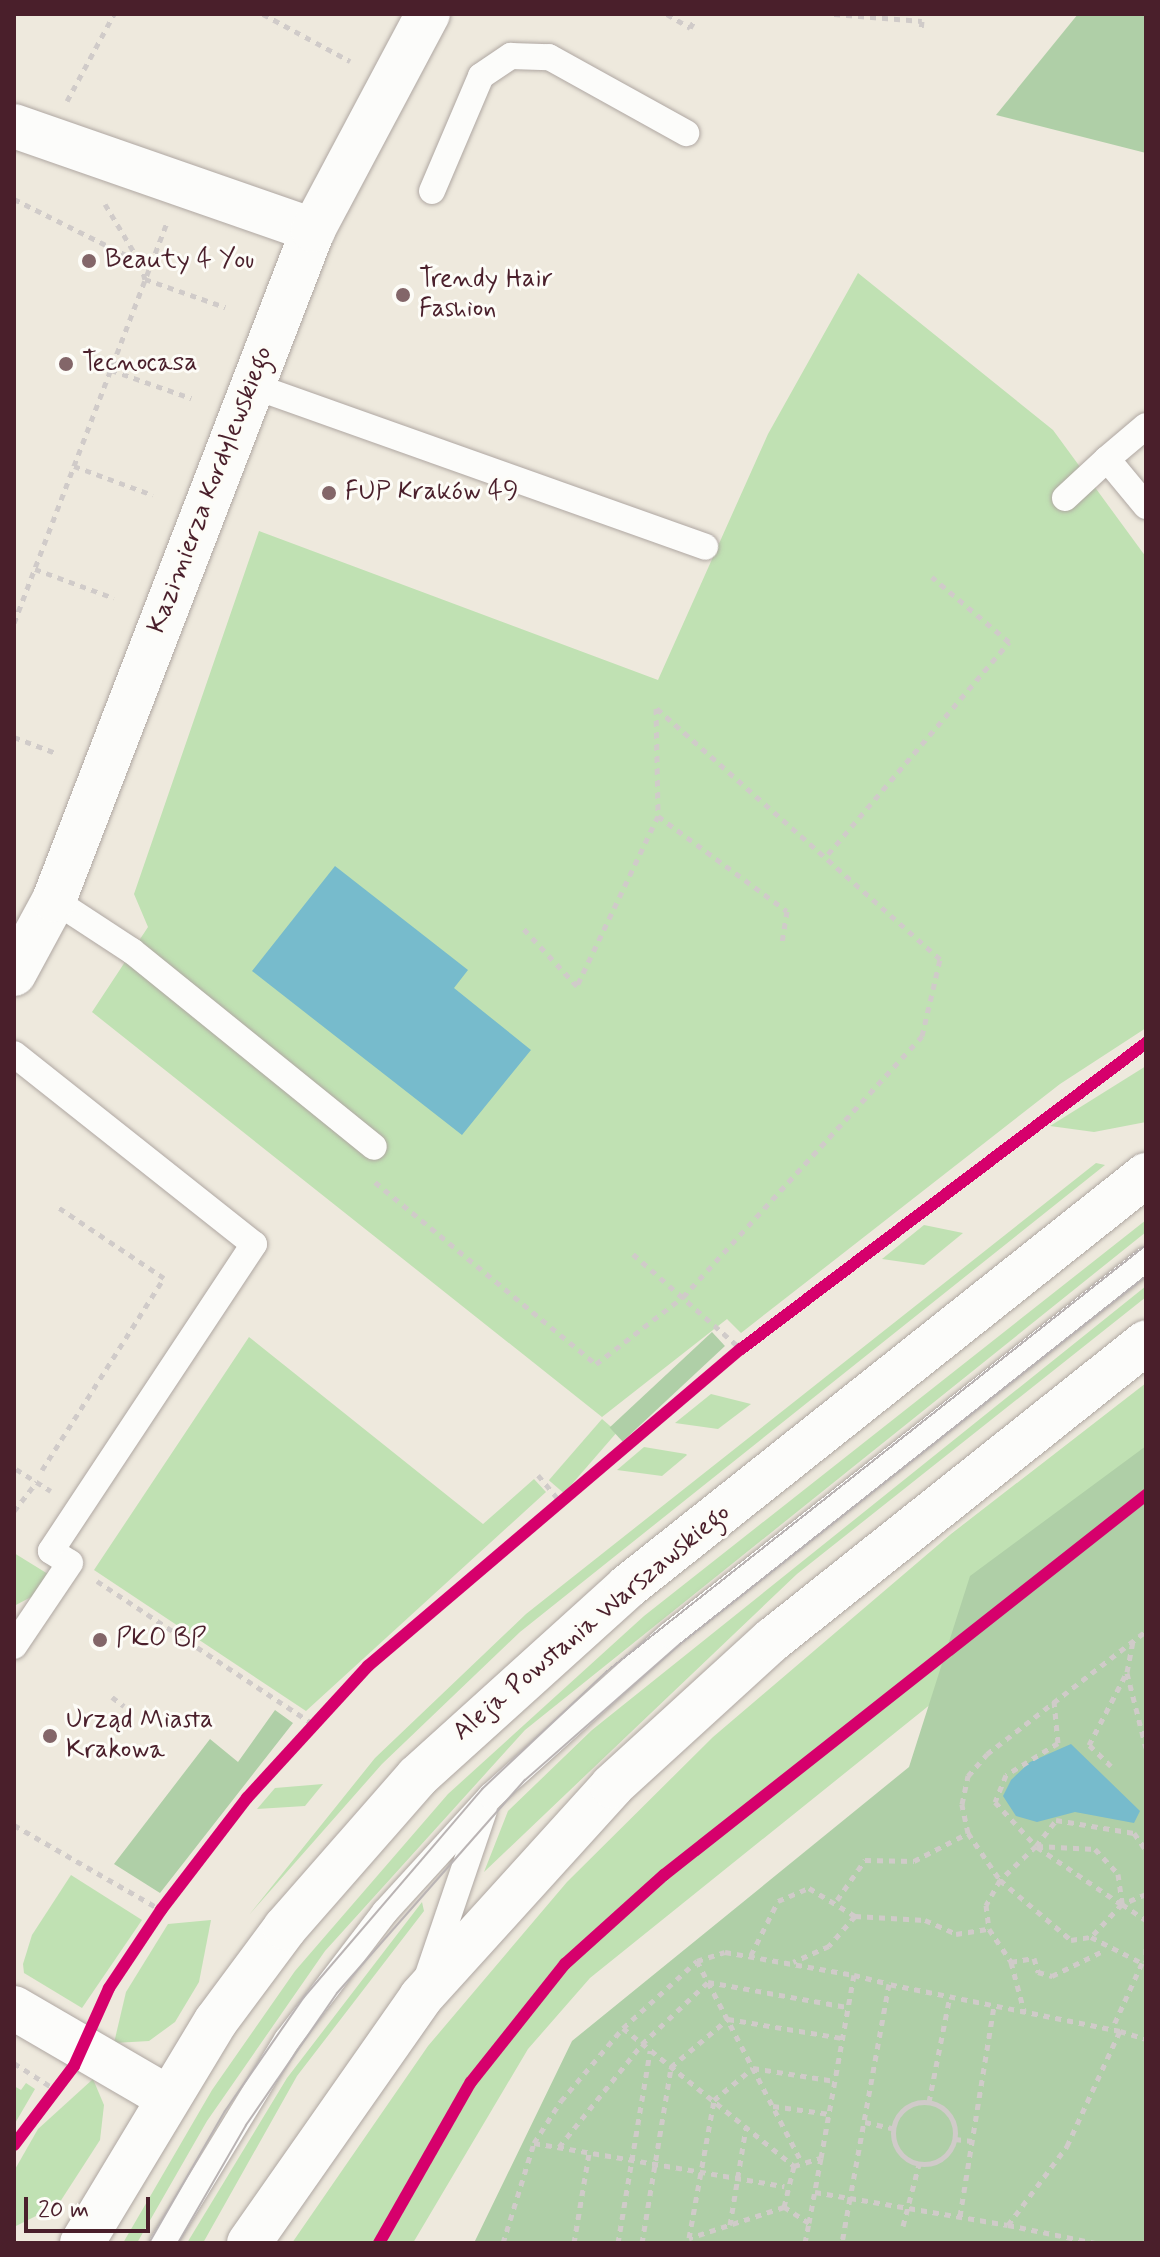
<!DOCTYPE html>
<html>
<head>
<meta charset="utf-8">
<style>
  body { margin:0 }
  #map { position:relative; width:1160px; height:2257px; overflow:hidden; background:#eee9dd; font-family:Mynerve,sans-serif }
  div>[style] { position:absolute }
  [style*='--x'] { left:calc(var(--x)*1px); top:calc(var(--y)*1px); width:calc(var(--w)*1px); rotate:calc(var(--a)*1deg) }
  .green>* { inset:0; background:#c0e1b3; transform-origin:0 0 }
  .forest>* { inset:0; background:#afcfa7; transform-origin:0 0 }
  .water>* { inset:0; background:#7bc }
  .path>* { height:5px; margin-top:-2.5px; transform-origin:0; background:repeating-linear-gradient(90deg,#d0cbc9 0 6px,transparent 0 12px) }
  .path>.ring { margin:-2.5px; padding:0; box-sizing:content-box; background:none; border:5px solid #d0cbc9; border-radius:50% }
  .roads { filter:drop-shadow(0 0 2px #afa7a2) drop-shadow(0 0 2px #afa7a2) }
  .lane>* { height:26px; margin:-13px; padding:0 13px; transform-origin:13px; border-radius:13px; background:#fcfcfa }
  .street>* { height:44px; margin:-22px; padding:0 22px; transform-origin:22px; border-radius:22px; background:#fcfcfa }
  .primary>* { height:44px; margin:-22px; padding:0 22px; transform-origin:22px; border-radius:22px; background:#fcfcfa }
  .tram>* { height:2px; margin:-1px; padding:0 1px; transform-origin:1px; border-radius:1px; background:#bab4b4 }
  .cycleway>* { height:12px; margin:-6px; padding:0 6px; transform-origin:6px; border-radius:6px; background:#d6006c }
  .dots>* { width:22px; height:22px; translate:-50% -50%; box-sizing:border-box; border:4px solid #fdfcf7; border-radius:50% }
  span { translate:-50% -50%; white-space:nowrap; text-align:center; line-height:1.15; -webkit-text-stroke:6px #fdfcf7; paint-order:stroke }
  .poi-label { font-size:26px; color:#4a1f2b }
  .left { translate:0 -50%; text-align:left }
  .street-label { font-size:26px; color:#4a1f2b }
  .frame { position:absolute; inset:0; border:16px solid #4a1f2b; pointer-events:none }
  .scale { position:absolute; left:24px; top:2197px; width:126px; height:36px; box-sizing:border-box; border:4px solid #4a1f2b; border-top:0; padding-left:10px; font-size:24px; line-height:28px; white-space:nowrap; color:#4a1f2b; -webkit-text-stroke:6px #fdfcf7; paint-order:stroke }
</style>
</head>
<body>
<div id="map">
  <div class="green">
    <i style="clip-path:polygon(858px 273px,1053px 430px,1146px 557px,1146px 1028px,1060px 1084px,741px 1333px,727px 1319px,602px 1417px,92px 1012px,148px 927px,134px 894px,259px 531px,658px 680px,768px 434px)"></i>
    <i style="clip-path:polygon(1146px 1066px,1146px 1122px,1094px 1132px,1050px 1126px)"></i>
    <i style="clip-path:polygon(1096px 1163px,1105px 1165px,520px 1632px,382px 1764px,249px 1915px,375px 1758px,526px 1614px)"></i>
    <i style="clip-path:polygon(1146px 1220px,1146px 1232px,525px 1730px,325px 1951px,207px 2121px,137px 2243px,123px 2243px,212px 2090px,295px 1971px,448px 1794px,644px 1616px)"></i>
    <i style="clip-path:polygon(924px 1225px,963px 1233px,924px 1265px,882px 1259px)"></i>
    <i style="clip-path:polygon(1146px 1286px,1146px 1297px,797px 1574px,484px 1872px,508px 1811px,592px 1730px)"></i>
    <i style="clip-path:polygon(249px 1337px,483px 1524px,534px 1479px,546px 1492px,306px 1711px,94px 1570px)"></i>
    <i style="clip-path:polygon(1146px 1383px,1146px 1531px,590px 1978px,528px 2049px,413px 2243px,292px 2243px,428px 2046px,567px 1882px,713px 1737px,951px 1534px)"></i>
    <i style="clip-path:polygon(711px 1394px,751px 1404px,718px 1429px,675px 1423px)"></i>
    <i style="left:602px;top:1419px;width:20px;height:81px;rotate:41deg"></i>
    <i style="clip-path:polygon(644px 1447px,686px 1454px,687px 1455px,662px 1476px,617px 1470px)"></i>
    <i style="clip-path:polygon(14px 1553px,48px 1574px,35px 1595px,14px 1606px)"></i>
    <i style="clip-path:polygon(323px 1784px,305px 1806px,257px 1809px,275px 1788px)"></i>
    <i style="clip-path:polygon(71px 1875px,142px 1920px,82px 2008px,24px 1973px,23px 1964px,32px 1935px)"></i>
    <i style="clip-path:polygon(422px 1902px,424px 1911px,297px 2076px,203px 2243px,187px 2243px,287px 2078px)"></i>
    <i style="clip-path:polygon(211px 1920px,199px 1982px,175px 2022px,149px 2041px,114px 2043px,126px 1992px,168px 1924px)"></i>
    <i style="clip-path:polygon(93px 2079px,104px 2105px,100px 2140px,58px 2205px,14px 2227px,14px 2171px,38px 2129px)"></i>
    <i style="clip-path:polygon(26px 2083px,35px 2089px,14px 2125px,14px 2086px,21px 2090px)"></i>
  </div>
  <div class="forest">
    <i style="clip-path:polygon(1078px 14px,1146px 14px,1146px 153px,996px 115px)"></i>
    <i style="left:712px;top:1332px;width:19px;height:140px;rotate:47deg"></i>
    <i style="clip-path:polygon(1146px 1446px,1146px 2243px,474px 2243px,572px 2041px,909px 1767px,970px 1576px)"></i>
    <i style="clip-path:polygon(275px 1710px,293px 1723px,160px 1893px,114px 1864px,210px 1739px,238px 1762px)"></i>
  </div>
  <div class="water">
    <i style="clip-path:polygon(335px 866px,468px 970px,454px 988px,531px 1050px,462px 1135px,252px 971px)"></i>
    <i style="clip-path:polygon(1071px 1744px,1140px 1811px,1134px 1823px,1075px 1812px,1037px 1822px,1016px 1816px,1003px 1796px,1011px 1780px,1030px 1762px)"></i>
  </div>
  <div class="path">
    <i style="--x:263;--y:14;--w:99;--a:28.4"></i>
    <i style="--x:667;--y:14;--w:27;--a:31"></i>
    <i style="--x:690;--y:28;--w:8;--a:-60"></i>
    <i style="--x:834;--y:14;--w:88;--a:4.5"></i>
    <i style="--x:922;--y:21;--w:9;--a:96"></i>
    <i style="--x:67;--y:101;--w:99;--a:-61.6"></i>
    <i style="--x:14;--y:199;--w:141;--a:26.6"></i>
    <i style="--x:140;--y:262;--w:18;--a:74"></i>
    <i style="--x:145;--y:279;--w:85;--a:19.3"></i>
    <i style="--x:105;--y:204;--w:68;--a:58.9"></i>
    <i style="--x:111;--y:370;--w:85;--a:19.3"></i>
    <i style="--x:74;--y:466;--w:84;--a:20.2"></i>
    <i style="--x:35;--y:569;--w:84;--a:20.2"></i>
    <i style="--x:14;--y:623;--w:427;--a:-69.1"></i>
    <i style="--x:14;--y:737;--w:45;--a:20.9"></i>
    <i style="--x:658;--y:816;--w:160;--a:36.4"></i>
    <i style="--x:787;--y:911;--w:33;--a:99"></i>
    <i style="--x:828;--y:854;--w:279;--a:-49.5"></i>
    <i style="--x:1009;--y:642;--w:101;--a:-139.8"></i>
    <i style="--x:375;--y:1182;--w:286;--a:39.5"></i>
    <i style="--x:596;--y:1364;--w:110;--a:-37.6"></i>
    <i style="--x:683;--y:1297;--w:354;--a:-47.5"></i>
    <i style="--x:922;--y:1036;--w:79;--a:-76.8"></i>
    <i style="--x:940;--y:959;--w:379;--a:-138.5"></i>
    <i style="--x:656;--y:708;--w:108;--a:88.9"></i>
    <i style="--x:658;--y:816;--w:188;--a:115.5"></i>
    <i style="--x:577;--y:986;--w:81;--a:-133"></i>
    <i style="--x:633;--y:1254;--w:144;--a:41.3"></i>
    <i style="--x:16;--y:1469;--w:41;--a:32.2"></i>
    <i style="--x:42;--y:1470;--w:227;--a:-57.6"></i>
    <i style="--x:164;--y:1278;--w:128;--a:-146.2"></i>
    <i style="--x:538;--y:1475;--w:31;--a:50"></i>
    <i style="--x:14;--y:1511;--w:37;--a:-52"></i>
    <i style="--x:97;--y:1581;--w:259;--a:33.5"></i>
    <i style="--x:1127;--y:1673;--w:77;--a:75.8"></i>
    <i style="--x:112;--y:1697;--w:15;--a:37"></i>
    <i style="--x:1054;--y:1701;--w:42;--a:84.6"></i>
    <i style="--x:1058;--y:1743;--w:61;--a:148.4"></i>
    <i style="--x:1006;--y:1775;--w:29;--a:112"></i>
    <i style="--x:995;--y:1802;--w:60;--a:47"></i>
    <i style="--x:1036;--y:1846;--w:33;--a:-52"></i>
    <i style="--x:1056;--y:1820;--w:79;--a:9.5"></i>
    <i style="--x:1134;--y:1833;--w:21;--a:55"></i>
    <i style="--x:1111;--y:1766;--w:30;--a:-136"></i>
    <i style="--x:1089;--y:1745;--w:82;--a:-62.5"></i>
    <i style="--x:1127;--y:1672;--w:31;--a:-79"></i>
    <i style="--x:14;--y:1825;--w:170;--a:30"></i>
    <i style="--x:968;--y:1833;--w:57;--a:55.8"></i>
    <i style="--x:1000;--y:1880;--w:29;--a:119"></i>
    <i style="--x:986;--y:1905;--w:24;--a:83"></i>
    <i style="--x:1036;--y:1846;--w:50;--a:136.6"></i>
    <i style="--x:1000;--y:1880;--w:93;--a:40.2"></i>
    <i style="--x:1071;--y:1940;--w:20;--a:-9"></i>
    <i style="--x:1091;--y:1937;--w:57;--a:27"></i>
    <i style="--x:1142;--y:1963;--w:72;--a:114.4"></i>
    <i style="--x:1037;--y:1846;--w:58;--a:3"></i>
    <i style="--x:1095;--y:1849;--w:34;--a:47"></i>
    <i style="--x:1118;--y:1874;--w:30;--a:82"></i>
    <i style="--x:1122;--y:1904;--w:45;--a:133.2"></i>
    <i style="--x:1037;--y:1847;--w:102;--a:34.2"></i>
    <i style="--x:1146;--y:1894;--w:26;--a:157"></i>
    <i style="--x:1122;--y:1904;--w:29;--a:34"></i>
    <i style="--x:837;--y:1900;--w:49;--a:-55"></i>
    <i style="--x:865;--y:1860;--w:49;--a:1.2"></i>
    <i style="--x:914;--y:1861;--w:61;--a:-27.4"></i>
    <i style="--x:968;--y:1833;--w:30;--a:-102"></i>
    <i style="--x:962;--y:1804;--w:29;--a:-78"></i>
    <i style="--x:968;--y:1776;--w:29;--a:-49"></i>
    <i style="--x:987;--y:1754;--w:201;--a:-37.7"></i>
    <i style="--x:855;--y:1916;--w:70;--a:3.3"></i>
    <i style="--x:925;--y:1920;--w:34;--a:24"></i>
    <i style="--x:956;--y:1934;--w:33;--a:-9"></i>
    <i style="--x:989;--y:1929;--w:40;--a:56"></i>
    <i style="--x:1011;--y:1962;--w:51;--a:75.1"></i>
    <i style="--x:1146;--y:1948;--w:14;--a:90"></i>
    <i style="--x:751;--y:1955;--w:60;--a:-63.4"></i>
    <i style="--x:778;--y:1901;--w:34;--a:-23"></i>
    <i style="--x:809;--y:1888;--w:54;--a:31.3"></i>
    <i style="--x:855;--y:1916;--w:40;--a:131"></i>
    <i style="--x:829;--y:1946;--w:39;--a:156"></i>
    <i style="--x:697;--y:1961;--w:29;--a:-18"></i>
    <i style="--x:725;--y:1952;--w:131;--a:10.1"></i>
    <i style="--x:1011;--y:1962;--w:23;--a:-10"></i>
    <i style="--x:1034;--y:1958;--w:15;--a:74"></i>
    <i style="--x:1038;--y:1972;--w:15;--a:16"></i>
    <i style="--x:1052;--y:1976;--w:59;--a:-26.1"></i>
    <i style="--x:623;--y:2028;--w:220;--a:38.9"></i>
    <i style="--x:1120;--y:2031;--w:27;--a:17"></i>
    <i style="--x:14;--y:2063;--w:46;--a:32.7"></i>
    <i style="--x:929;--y:2102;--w:108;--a:-78.8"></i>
    <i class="ring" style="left:893px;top:2102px;width:57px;height:57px"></i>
    <i style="--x:773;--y:2106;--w:57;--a:8.1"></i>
    <i style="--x:865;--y:2122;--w:28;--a:13"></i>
    <i style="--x:955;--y:2139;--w:17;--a:7"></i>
    <i style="--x:534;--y:2143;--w:254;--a:9.8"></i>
    <i style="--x:559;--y:2147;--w:132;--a:-51.1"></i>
    <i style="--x:642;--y:2044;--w:91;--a:-43.2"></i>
    <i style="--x:708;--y:1982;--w:141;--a:10.2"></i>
    <i style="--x:821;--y:2158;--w:186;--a:-79.8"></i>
    <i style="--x:854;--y:1975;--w:36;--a:14"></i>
    <i style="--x:889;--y:1984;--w:218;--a:100.3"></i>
    <i style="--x:850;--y:2198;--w:160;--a:9.7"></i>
    <i style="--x:1008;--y:2225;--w:99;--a:-53.2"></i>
    <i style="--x:1067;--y:2146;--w:127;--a:-65.3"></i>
    <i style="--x:1120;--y:2031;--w:236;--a:-168.5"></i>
    <i style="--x:815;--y:2192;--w:36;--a:10"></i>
    <i style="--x:850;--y:2198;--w:46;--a:100.1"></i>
    <i style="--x:784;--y:2207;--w:42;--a:-76.3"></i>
    <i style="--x:794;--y:2166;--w:28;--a:-17"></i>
    <i style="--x:821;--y:2158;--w:66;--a:100.5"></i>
    <i style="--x:960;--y:2216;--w:214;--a:-80.8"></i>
    <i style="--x:730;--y:2225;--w:99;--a:-80.7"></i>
    <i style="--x:1008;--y:2225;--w:90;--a:11.6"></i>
    <i style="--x:903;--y:2226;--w:64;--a:-75.5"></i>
    <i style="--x:503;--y:2243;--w:105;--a:-72.8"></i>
    <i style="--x:534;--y:2143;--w:50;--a:-57.3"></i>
    <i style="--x:561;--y:2101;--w:96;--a:-49.7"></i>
    <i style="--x:623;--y:2028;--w:100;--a:-42.2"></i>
    <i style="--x:697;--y:1961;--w:225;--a:62.5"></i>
    <i style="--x:574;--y:2243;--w:91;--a:-80.5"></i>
    <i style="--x:618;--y:2243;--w:195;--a:-80.5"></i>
    <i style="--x:642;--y:2243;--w:178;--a:-80.6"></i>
    <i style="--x:671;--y:2067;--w:75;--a:-40.1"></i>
    <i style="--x:728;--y:2019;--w:116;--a:9.5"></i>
    <i style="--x:675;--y:2243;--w:13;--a:0"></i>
    <i style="--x:805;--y:2243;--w:20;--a:-79"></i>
    <i style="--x:809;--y:2223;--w:30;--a:-147"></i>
    <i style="--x:784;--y:2207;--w:100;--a:161.9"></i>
    <i style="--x:689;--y:2238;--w:140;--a:-79.7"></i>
    <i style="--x:714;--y:2100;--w:50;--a:-39.4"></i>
    <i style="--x:753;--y:2068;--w:83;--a:9"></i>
  </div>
  <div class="roads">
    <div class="lane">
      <i style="--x:432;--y:191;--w:125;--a:-66.9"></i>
      <i style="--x:481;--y:76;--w:36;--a:-34"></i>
      <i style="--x:511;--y:56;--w:38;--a:2"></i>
      <i style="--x:549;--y:57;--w:157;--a:29"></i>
      <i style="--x:251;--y:385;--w:482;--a:19.6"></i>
      <i style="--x:1146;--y:426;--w:51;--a:139.8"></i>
      <i style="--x:1107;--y:459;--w:61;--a:50.3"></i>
      <i style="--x:1065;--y:498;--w:57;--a:-42.9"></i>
      <i style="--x:54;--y:900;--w:93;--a:33.2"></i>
      <i style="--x:132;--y:951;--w:311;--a:39"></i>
      <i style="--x:14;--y:1054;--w:306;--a:38.4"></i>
      <i style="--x:254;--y:1244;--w:368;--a:123.5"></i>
      <i style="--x:51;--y:1551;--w:22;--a:32"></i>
      <i style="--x:70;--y:1563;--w:100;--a:124"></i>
      <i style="--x:427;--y:1978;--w:176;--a:-71.2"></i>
      <i style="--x:163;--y:2243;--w:238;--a:-58.6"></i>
      <i style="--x:287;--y:2040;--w:161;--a:-52.6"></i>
      <i style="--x:385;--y:1912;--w:157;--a:-47.6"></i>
      <i style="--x:491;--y:1796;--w:241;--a:-42"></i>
      <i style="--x:670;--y:1635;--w:606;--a:-38.23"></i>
    </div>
    <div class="street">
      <i style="--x:14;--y:126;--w:317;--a:19.2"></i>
      <i style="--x:14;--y:974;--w:84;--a:-61.6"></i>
      <i style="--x:54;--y:900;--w:718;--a:-68.87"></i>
      <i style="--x:313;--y:230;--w:245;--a:-62"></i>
      <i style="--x:14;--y:2008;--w:177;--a:30.2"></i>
    </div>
    <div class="primary">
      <i style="--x:82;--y:2243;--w:259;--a:-58.9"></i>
      <i style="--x:216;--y:2021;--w:116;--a:-53.4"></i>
      <i style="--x:285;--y:1928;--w:201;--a:-48.8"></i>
      <i style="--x:417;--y:1777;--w:283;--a:-42.1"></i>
      <i style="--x:627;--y:1587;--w:663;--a:-38.44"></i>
      <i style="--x:249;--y:2243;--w:300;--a:-55"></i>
      <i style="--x:421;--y:1997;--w:285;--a:-47.8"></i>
      <i style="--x:612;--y:1786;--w:217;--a:-42.4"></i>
      <i style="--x:772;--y:1640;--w:478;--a:-38.5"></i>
    </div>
  </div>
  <div class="tram">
    <i style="--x:149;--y:2243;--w:152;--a:-60.1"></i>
    <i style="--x:225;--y:2111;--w:139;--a:-55.3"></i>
    <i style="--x:304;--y:1997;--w:274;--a:-49.4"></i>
    <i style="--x:482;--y:1789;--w:170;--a:-43.3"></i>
    <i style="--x:606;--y:1672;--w:688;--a:-38.33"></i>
    <i style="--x:178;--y:2243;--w:136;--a:-60"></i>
    <i style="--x:246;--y:2125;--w:160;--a:-55.4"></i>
    <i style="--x:337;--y:1993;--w:284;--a:-48.6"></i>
    <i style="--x:525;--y:1780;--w:206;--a:-41.3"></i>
    <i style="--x:680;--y:1644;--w:594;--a:-38.3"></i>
  </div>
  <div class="cycleway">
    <i style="--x:14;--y:2145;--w:99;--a:-52.8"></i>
    <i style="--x:74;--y:2066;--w:85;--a:-65.8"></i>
    <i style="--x:109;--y:1988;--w:94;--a:-56.3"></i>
    <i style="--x:161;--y:1910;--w:141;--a:-52.5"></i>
    <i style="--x:247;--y:1798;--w:179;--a:-47.5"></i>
    <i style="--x:368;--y:1666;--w:490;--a:-40.4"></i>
    <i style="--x:741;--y:1349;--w:508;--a:-37.07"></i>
    <i style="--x:379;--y:2243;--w:185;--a:-60.3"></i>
    <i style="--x:471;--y:2082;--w:151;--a:-51.5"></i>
    <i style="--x:565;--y:1964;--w:133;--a:-42"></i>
    <i style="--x:664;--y:1875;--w:614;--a:-38.25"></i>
  </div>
  <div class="dots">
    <i style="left:89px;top:261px;background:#836669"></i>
    <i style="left:403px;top:295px;background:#836669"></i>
    <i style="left:66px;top:364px;background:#836669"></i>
    <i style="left:329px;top:493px;background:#836669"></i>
    <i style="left:100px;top:1640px;background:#836669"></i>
    <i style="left:50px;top:1736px;background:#836669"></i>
  </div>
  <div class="poi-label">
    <span class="left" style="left:105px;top:261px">Beauty 4 You</span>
    <span class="left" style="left:419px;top:295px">Trendy Hair<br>Fashion</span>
    <span class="left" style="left:82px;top:364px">Tecnocasa</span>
    <span class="left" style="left:345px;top:493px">FUP Kraków 49</span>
    <span class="left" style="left:116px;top:1640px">PKO BP</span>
    <span class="left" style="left:66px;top:1736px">Urząd Miasta<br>Krakowa</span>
  </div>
  <div class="street-label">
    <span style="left:211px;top:490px;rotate:-69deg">Kazimierza Kordylewskiego</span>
    <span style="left:592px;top:1623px;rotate:-40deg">Aleja Powstania Warszawskiego</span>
  </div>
  <div class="frame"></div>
  <div class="scale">20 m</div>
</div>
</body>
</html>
